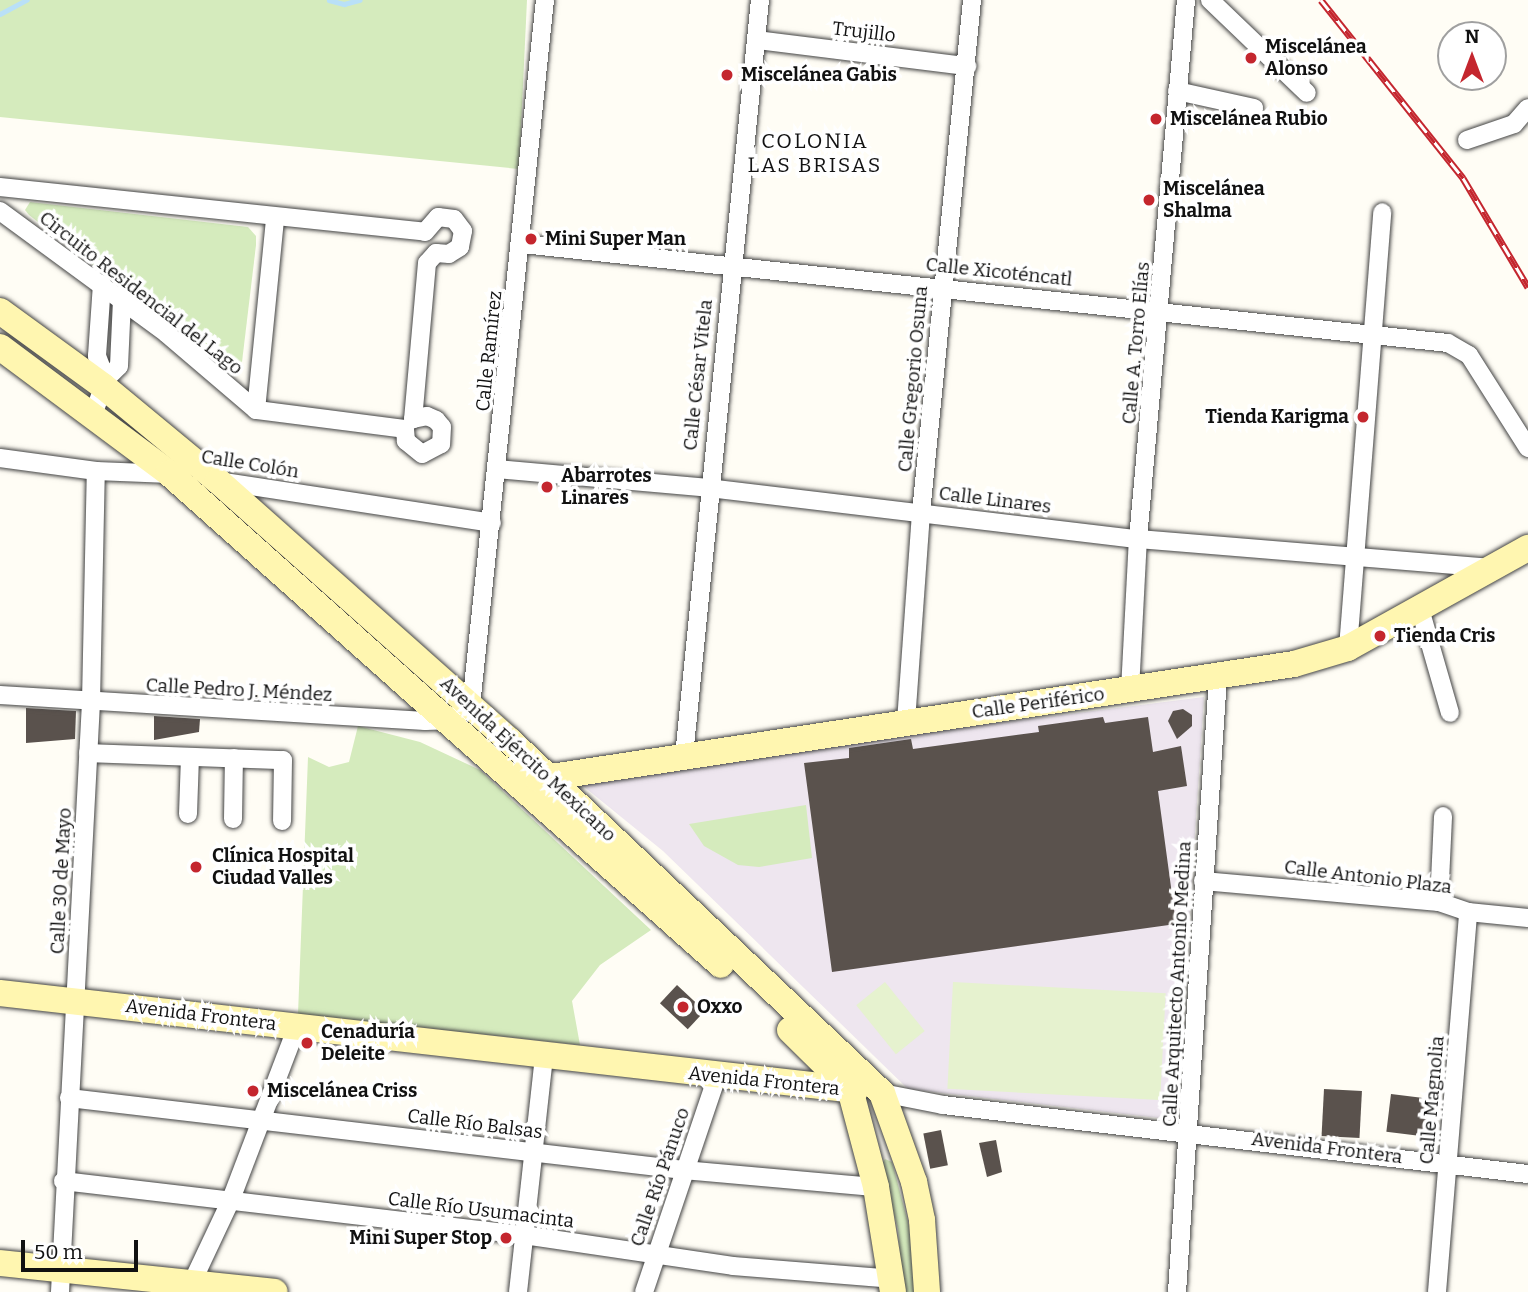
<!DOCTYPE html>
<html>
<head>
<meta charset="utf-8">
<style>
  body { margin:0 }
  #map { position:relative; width:1528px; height:1292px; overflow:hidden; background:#fffdf5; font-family:Bitter,serif }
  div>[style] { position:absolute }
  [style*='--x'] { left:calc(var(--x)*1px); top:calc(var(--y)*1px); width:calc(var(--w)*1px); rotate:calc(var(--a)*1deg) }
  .industrial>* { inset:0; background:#eee6ef }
  .green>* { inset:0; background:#d5ebbd }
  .pitch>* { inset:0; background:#e6f2cf; transform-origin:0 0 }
  .stream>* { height:4.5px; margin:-2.25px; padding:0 2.25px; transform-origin:2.25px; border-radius:2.25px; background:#b9e0f7 }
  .building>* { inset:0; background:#5a524d; transform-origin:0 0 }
  .roads { filter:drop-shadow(0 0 2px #444) drop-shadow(0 0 2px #444) }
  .street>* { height:18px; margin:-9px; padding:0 9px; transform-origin:9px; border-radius:9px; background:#fff }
  .secondary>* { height:26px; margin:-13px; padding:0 13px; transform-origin:13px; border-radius:13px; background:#fff6b0 }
  .rail>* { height:7px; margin-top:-3.5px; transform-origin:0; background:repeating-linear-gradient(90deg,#fff 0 13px,#c4262e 0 26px); box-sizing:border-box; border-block:2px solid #c4262e }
  .dots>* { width:19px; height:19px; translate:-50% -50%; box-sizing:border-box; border:4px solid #fff; border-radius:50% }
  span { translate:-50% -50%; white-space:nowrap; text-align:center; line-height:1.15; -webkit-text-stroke:7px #fff; paint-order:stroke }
  .street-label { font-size:19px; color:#111 }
  .poi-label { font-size:19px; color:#111; font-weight:700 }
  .left { translate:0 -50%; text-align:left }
  .right { translate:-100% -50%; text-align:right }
  .neighbourhood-label { font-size:21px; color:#111; letter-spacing:2px }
  .north { position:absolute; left:1437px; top:21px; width:70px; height:70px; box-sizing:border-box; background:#fff; border:2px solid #a0a0a0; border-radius:50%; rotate:0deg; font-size:19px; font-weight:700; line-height:28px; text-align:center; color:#111 }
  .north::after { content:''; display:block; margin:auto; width:24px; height:32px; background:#c4262e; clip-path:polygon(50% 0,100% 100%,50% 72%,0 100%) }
  .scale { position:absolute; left:21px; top:1240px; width:117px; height:32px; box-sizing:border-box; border:4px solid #111; border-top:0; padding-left:9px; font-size:21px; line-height:24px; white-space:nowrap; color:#111; -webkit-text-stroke:5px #fff; paint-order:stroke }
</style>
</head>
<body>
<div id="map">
  <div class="industrial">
    <i style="clip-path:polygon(1204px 697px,1176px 1120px,908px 1089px,663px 851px,572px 777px)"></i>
  </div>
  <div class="green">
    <i style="clip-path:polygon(0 0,527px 0,519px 169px,0 117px)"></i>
    <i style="clip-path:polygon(30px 202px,248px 227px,256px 236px,256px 245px,242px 362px,230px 365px,217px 362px,29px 215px,25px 210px)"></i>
    <i style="clip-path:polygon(358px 726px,420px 742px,480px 770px,651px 930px,600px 965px,572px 1001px,580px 1045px,298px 1014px,308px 757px,329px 767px,349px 762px)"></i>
    <i style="clip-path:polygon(806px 805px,812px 858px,759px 867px,738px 865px,704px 846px,689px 824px)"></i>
    <i style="clip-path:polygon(885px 1159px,892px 1162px,909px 1226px,914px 1292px,903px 1292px,898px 1229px,881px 1165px)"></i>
  </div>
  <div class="pitch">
    <i style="left:885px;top:982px;width:63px;height:37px;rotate:51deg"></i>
    <i style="left:953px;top:982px;width:213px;height:107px;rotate:3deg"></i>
  </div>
  <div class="stream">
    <i style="--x:329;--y:0;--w:16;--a:15"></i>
    <i style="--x:344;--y:4;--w:16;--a:-15"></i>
    <i style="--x:0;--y:14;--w:30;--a:-28"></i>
  </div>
  <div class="building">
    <i style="clip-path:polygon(26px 708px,76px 711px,75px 739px,26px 743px)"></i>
    <i style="clip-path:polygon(1183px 709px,1192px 715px,1192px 726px,1177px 739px,1168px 721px,1173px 711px)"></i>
    <i style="clip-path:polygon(154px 716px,200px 719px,199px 732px,154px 740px)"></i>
    <i style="clip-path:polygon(1103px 717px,1105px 723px,1148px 717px,1153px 752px,1181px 746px,1187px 786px,1158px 791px,1176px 924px,832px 972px,804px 763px,849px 758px,849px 748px,911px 739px,913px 749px,1039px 732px,1038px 726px)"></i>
    <i style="left:677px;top:985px;width:38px;height:25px;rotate:43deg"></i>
    <i style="left:1324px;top:1089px;width:38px;height:47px;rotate:3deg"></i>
    <i style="left:1391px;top:1094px;width:49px;height:38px;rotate:7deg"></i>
    <i style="left:941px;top:1130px;width:36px;height:18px;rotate:79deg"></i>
    <i style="clip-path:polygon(996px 1140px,1002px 1172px,987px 1177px,979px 1143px)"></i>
  </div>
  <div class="roads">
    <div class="street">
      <i style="--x:1210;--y:0;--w:134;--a:43.8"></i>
      <i style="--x:757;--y:40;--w:212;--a:7.1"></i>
      <i style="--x:1177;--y:91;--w:79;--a:12.4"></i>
      <i style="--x:1467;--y:140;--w:50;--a:-18.8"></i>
      <i style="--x:1514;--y:124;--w:21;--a:-49"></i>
      <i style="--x:0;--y:187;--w:427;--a:6"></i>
      <i style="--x:425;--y:232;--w:20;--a:-49"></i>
      <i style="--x:438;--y:217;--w:16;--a:7"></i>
      <i style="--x:454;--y:219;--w:15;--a:53"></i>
      <i style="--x:463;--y:231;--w:16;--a:101"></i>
      <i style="--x:460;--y:247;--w:13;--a:148"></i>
      <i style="--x:449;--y:254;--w:13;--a:-176"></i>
      <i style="--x:436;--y:253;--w:13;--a:132"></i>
      <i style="--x:427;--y:263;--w:157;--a:95.1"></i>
      <i style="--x:413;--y:419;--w:14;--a:-12"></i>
      <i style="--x:427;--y:416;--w:10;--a:24"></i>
      <i style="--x:436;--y:420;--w:9;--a:49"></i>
      <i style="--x:442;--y:427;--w:17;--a:93"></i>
      <i style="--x:441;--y:444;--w:21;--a:152"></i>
      <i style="--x:422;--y:454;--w:21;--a:-141"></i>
      <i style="--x:406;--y:441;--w:12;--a:-95"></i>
      <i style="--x:405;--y:429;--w:150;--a:-172.7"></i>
      <i style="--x:256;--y:410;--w:118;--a:-139.5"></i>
      <i style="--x:166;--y:333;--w:206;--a:-143.7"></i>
      <i style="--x:522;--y:244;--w:931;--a:6.1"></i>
      <i style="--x:1448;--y:343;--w:24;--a:30"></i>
      <i style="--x:1469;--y:355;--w:110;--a:57.6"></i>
      <i style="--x:102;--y:284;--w:72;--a:94"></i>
      <i style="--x:97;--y:356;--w:25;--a:69"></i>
      <i style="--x:256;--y:410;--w:193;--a:-84.3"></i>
      <i style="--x:93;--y:415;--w:38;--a:-70"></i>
      <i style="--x:106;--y:379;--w:18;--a:-45"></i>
      <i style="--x:119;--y:366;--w:66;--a:-87.4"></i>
      <i style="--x:0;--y:458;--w:97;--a:7.7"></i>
      <i style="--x:96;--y:471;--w:74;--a:2.3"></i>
      <i style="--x:497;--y:469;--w:212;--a:5.1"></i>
      <i style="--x:708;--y:488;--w:433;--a:6.8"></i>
      <i style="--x:1138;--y:539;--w:352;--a:4.7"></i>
      <i style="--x:218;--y:481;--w:277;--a:8.7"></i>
      <i style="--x:1420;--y:609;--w:108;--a:73.9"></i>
      <i style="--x:1348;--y:648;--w:437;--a:-85.5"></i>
      <i style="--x:1130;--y:690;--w:151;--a:-87"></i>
      <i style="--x:1138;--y:539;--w:541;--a:-84.91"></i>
      <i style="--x:0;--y:695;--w:426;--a:3.5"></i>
      <i style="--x:425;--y:721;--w:24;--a:-2"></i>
      <i style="--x:449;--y:720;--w:26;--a:-32"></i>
      <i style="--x:471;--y:706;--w:710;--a:-84.02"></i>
      <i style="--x:906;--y:722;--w:210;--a:-85.9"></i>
      <i style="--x:921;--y:513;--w:516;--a:-84.32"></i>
      <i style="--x:88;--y:753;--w:195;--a:2.1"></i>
      <i style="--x:283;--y:760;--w:61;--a:90.9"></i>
      <i style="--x:684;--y:756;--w:760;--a:-84.26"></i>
      <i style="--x:188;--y:814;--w:57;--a:-88"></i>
      <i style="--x:233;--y:819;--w:61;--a:-89.1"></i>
      <i style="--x:1203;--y:881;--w:237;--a:5.1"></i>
      <i style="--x:1439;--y:902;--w:31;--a:19"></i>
      <i style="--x:1468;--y:912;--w:60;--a:5.7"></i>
      <i style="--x:1439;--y:902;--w:86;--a:-87.3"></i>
      <i style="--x:882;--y:1093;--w:62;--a:11.1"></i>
      <i style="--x:943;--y:1105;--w:589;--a:6.73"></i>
      <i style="--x:69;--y:1098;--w:619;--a:6.68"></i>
      <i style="--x:684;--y:1170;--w:193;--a:5.1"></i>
      <i style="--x:63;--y:1181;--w:464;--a:6.7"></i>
      <i style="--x:524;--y:1235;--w:211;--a:8.4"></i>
      <i style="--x:733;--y:1266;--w:162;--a:4.6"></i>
      <i style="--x:189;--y:1289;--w:96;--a:-64.8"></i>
      <i style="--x:230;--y:1202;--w:187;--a:-69.1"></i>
      <i style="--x:60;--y:1292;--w:591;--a:-86.99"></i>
      <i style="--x:91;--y:702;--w:231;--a:-88.8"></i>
      <i style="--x:518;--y:1292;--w:236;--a:-83.7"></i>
      <i style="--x:644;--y:1292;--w:228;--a:-71.3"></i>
      <i style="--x:1177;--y:1292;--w:615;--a:-86.18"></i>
      <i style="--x:1437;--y:1292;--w:381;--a:-85.3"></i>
    </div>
    <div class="secondary">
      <i style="--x:0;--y:311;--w:127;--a:36.1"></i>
      <i style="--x:103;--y:386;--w:149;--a:39.6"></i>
      <i style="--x:218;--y:481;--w:391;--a:41.7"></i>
      <i style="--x:510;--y:741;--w:512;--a:43.42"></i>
      <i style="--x:882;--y:1093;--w:95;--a:70.2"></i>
      <i style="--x:914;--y:1182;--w:39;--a:78"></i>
      <i style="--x:922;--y:1220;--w:72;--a:86"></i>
      <i style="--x:0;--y:347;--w:211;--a:36.7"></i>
      <i style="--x:169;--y:473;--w:739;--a:41.71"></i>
      <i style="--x:538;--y:779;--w:765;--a:-8.65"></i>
      <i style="--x:1294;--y:664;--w:56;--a:-16.5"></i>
      <i style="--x:1348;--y:648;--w:206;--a:-29.1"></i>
      <i style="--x:0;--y:993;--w:861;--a:6.47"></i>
      <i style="--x:790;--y:1030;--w:84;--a:44.5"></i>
      <i style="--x:850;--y:1089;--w:101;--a:75.1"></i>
      <i style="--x:876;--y:1187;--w:106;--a:80.8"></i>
      <i style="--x:0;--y:1263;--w:276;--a:6"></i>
    </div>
  </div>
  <div class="rail">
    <i style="--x:1321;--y:0;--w:228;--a:51.4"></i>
    <i style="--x:1463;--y:178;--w:127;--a:59.2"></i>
  </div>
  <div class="dots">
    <i style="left:1251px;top:58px;background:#c4262e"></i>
    <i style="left:727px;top:75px;background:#c4262e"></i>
    <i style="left:1156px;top:119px;background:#c4262e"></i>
    <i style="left:1149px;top:200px;background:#c4262e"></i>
    <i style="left:531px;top:239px;background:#c4262e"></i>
    <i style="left:1363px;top:417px;background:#c4262e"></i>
    <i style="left:547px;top:487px;background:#c4262e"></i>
    <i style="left:1380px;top:636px;background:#c4262e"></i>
    <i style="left:196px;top:867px;background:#c4262e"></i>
    <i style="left:683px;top:1007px;background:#c4262e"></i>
    <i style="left:307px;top:1043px;background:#c4262e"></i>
    <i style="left:253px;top:1091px;background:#c4262e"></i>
    <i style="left:506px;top:1238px;background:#c4262e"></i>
  </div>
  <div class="street-label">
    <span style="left:864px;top:32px;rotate:7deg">Trujillo</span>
    <span style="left:999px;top:272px;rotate:6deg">Calle Xicoténcatl</span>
    <span style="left:141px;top:293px;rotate:38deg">Circuito Residencial del Lago</span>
    <span style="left:1136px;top:343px;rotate:-85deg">Calle A. Torro Elías</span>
    <span style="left:489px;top:351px;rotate:-84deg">Calle Ramírez</span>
    <span style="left:698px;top:375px;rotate:-84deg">Calle César Vitela</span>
    <span style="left:913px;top:379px;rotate:-85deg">Calle Gregorio Osuna</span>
    <span style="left:250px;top:464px;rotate:9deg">Calle Colón</span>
    <span style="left:995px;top:500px;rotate:7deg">Calle Linares</span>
    <span style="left:239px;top:690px;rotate:3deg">Calle Pedro J. Méndez</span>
    <span style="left:1038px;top:703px;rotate:-8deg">Calle Periférico</span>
    <span style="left:528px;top:759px;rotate:43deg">Avenida Ejército Mexicano</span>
    <span style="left:1368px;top:877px;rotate:7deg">Calle Antonio Plaza</span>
    <span style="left:61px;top:881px;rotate:-87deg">Calle 30 de Mayo</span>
    <span style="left:1177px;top:984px;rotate:-87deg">Calle Arquitecto Antonio Medina</span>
    <span style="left:201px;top:1015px;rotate:7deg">Avenida Frontera</span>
    <span style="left:764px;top:1081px;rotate:6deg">Avenida Frontera</span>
    <span style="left:1432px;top:1100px;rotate:-85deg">Calle Magnolia</span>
    <span style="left:475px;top:1124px;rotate:7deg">Calle Río Balsas</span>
    <span style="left:1327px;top:1148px;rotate:7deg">Avenida Frontera</span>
    <span style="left:660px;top:1177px;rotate:-71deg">Calle Río Pánuco</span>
    <span style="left:481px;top:1210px;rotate:7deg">Calle Río Usumacinta</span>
  </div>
  <div class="poi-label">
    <span class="left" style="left:1265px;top:58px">Miscelánea<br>Alonso</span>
    <span class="left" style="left:741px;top:75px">Miscelánea Gabis</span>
    <span class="left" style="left:1170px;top:119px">Miscelánea Rubio</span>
    <span class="left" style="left:1163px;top:200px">Miscelánea<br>Shalma</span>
    <span class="left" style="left:545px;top:239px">Mini Super Man</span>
    <span class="right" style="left:1349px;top:417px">Tienda Karigma</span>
    <span class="left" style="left:561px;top:487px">Abarrotes<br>Linares</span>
    <span class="left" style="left:1394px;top:636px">Tienda Cris</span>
    <span class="left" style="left:212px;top:867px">Clínica Hospital<br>Ciudad Valles</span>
    <span class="left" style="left:697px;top:1007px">Oxxo</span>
    <span class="left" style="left:321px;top:1043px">Cenaduría<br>Deleite</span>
    <span class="left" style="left:267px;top:1091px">Miscelánea Criss</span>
    <span class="right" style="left:492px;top:1238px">Mini Super Stop</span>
  </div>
  <div class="neighbourhood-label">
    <span style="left:815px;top:153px">COLONIA<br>LAS BRISAS</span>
  </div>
  <div class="north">N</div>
  <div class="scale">50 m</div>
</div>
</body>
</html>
